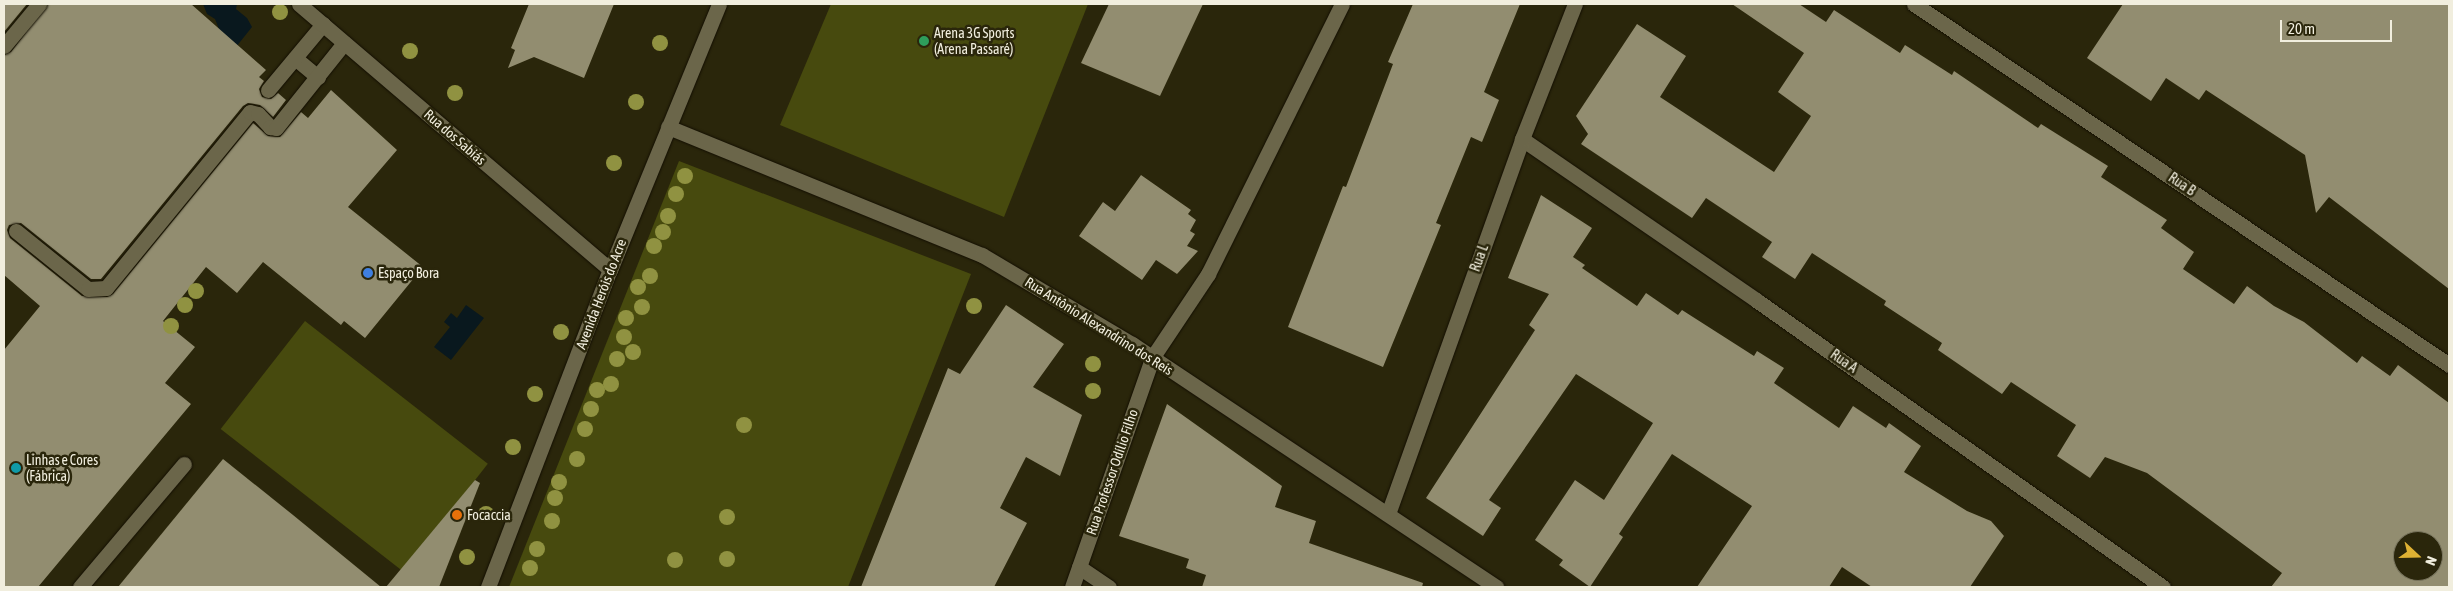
<!DOCTYPE html>
<html>
<head>
<meta charset="utf-8">
<style>
  body { margin:0 }
  #map { position:relative; width:2453px; height:591px; overflow:hidden; background:#2a260b; font-family:"Asap Condensed",sans-serif }
  div>[style] { position:absolute }
  [style*='--x'] { left:calc(var(--x)*1px); top:calc(var(--y)*1px); width:calc(var(--w)*1px); rotate:calc(var(--a)*1deg) }
  .green>* { inset:0; background:#474a0e; transform-origin:0 0 }
  .water>* { inset:0; background:#09181e }
  .building>* { inset:0; background:#928d70 }
  .roads { filter:drop-shadow(0 0 1px #130e00) drop-shadow(0 0 1px #130e00) }
  .lane>* { height:15px; margin:-7.5px; padding:0 7.5px; transform-origin:7.5px; border-radius:7.5px; background:#6b664a }
  .street>* { height:15px; margin:-7.5px; padding:0 7.5px; transform-origin:7.5px; border-radius:7.5px; background:#6b664a }
  .trees>* { width:16px; height:16px; margin:-8px; border-radius:50%; background:#909241 }
  .dots>* { width:14px; height:14px; translate:-50% -50%; box-sizing:border-box; border:2px solid #2a260b; border-radius:50% }
  span { translate:-50% -50%; white-space:nowrap; text-align:center; line-height:1.15; -webkit-text-stroke:5px #2a260b; paint-order:stroke }
  .poi-label { font-size:14px; color:#f1eede }
  .left { translate:0 -50%; text-align:left }
  .street-label { font-size:14px; color:#f1eede }
  .frame { position:absolute; inset:0; border:5px solid #f1eede; pointer-events:none }
  .north { position:absolute; left:2393px; top:531px; width:50px; height:50px; box-sizing:border-box; background:#2a260b; border:1px solid #7a765f; border-radius:50%; rotate:111deg; font-size:14px; font-weight:700; line-height:20px; text-align:center; color:#f1eede }
  .north::after { content:''; display:block; margin:auto; width:18px; height:22px; background:#deb133; clip-path:polygon(50% 0,100% 100%,50% 72%,0 100%) }
  .scale { position:absolute; left:2280px; top:20px; width:112px; height:22px; box-sizing:border-box; border:2px solid #f1eede; border-top:0; padding-left:6px; font-size:15px; line-height:18px; white-space:nowrap; color:#f1eede; -webkit-text-stroke:4px #2a260b; paint-order:stroke }
</style>
</head>
<body>
<div id="map">
  <div class="green">
    <i style="clip-path:polygon(831px 4px,1088px 4px,1004px 217px,780px 125px)"></i>
    <i style="clip-path:polygon(679px 161px,971px 274px,848px 587px,509px 587px)"></i>
    <i style="left:305px;top:321px;width:232px;height:137px;rotate:38deg"></i>
  </div>
  <div class="water">
    <i style="clip-path:polygon(203px 4px,237px 4px,236px 9px,247px 18px,252px 27px,228px 57px,210px 39px,219px 29px,215px 19px,207px 14px)"></i>
    <i style="clip-path:polygon(466px 305px,484px 318px,451px 360px,434px 347px,450px 327px,444px 322px,451px 313px,457px 318px)"></i>
  </div>
  <div class="building">
    <i style="clip-path:polygon(4px 4px,27px 4px,4px 32px)"></i>
    <i style="clip-path:polygon(48px 4px,191px 4px,266px 70px,259px 77px,264px 81px,259px 89px,262px 97px,271px 99px,278px 93px,286px 100px,273px 117px,260px 105px,248px 103px,243px 106px,101px 279px,91px 279px,21px 223px,9px 225px,7px 230px,10px 238px,82px 296px,107px 297px,113px 294px,253px 123px,268px 136px,280px 137px,301px 112px,308px 118px,331px 90px,397px 150px,348px 207px,423px 267px,365px 338px,344px 321px,341px 325px,263px 262px,237px 293px,206px 267px,163px 321px,195px 347px,165px 383px,191px 404px,38px 587px,4px 587px,4px 350px,40px 306px,4px 275px,4px 55px,11px 52px)"></i>
    <i style="clip-path:polygon(529px 4px,614px 4px,584px 78px,534px 57px,508px 68px,515px 50px,511px 48px)"></i>
    <i style="clip-path:polygon(1109px 4px,1203px 4px,1160px 96px,1081px 63px)"></i>
    <i style="clip-path:polygon(1413px 4px,1520px 4px,1484px 92px,1499px 100px,1482px 142px,1471px 137px,1436px 223px,1441px 225px,1383px 367px,1288px 327px,1343px 186px,1346px 187px,1393px 64px,1388px 62px)"></i>
    <i style="clip-path:polygon(evenodd,1732px 4px,1799px 4px,1826px 22px,1834px 10px,1900px 53px,1905px 45px,1952px 75px,1954px 71px,2038px 128px,2041px 124px,2108px 166px,2101px 177px,2167px 220px,2161px 228px,2194px 252px,2183px 269px,2234px 304px,2247px 286px,2274px 306px,2304px 322px,2357px 363px,2362px 356px,2390px 376px,2398px 365px,2449px 403px,2449px 587px,2271px 587px,2282px 573px,2147px 473px,2105px 457px,2090px 478px,2057px 456px,2076px 425px,2011px 382px,2002px 394px,1938px 350px,1942px 343px,1884px 305px,1886px 301px,1812px 253px,1795px 279px,1762px 257px,1772px 242px,1706px 198px,1692px 218px,1581px 144px,1588px 134px,1576px 116px,1637px 24px,1686px 56px,1660px 97px,1774px 172px,1811px 116px,1778px 92px,1804px 53px,1732px 4px,2403px 541px,2433px 541px,2433px 571px,2403px 571px,2403px 541px)"></i>
    <i style="clip-path:polygon(2123px 4px,2449px 4px,2449px 289px,2329px 197px,2316px 213px,2305px 155px,2206px 90px,2199px 100px,2166px 78px,2151px 101px,2087px 58px)"></i>
    <i style="clip-path:polygon(1141px 175px,1191px 210px,1188px 214px,1196px 220px,1190px 231px,1195px 234px,1187px 246px,1198px 251px,1177px 274px,1156px 260px,1142px 280px,1079px 236px,1103px 202px,1115px 211px)"></i>
    <i style="clip-path:polygon(1541px 195px,1592px 228px,1573px 257px,1585px 265px,1582px 268px,1637px 306px,1646px 293px,1678px 315px,1682px 310px,1754px 356px,1757px 351px,1784px 368px,1774px 383px,1839px 428px,1853px 406px,1886px 428px,1889px 423px,1921px 446px,1904px 472px,1967px 511px,1991px 521px,2004px 536px,1970px 587px,1872px 587px,1842px 567px,1829px 587px,1697px 587px,1752px 506px,1672px 454px,1619px 534px,1623px 537px,1590px 587px,1559px 565px,1563px 560px,1535px 540px,1575px 480px,1604px 500px,1653px 423px,1576px 374px,1489px 500px,1501px 508px,1483px 536px,1426px 498px,1535px 330px,1529px 325px,1549px 294px,1508px 278px)"></i>
    <i style="clip-path:polygon(1006px 305px,1064px 344px,1033px 387px,1082px 415px,1060px 476px,1026px 457px,1000px 508px,1027px 523px,994px 587px,861px 587px,948px 368px,960px 374px)"></i>
    <i style="clip-path:polygon(1167px 404px,1282px 486px,1275px 507px,1316px 521px,1309px 543px,1423px 583px,1422px 587px,1202px 587px,1206px 575px,1186px 568px,1189px 559px,1119px 536px)"></i>
    <i style="clip-path:polygon(223px 459px,293px 515px,381px 587px,118px 587px)"></i>
    <i style="clip-path:polygon(475px 480px,480px 483px,439px 587px,386px 587px)"></i>
  </div>
  <div class="roads">
    <div class="lane">
      <i style="--x:4;--y:46;--w:55;--a:-50.2"></i>
      <i style="--x:295;--y:58;--w:30;--a:40"></i>
      <i style="--x:268;--y:90;--w:86;--a:-50.2"></i>
      <i style="--x:16;--y:231;--w:92;--a:38.9"></i>
      <i style="--x:88;--y:289;--w:18;--a:-3"></i>
      <i style="--x:106;--y:288;--w:227;--a:-50.7"></i>
      <i style="--x:250;--y:112;--w:8;--a:14"></i>
      <i style="--x:258;--y:114;--w:18;--a:47"></i>
      <i style="--x:270;--y:127;--w:6;--a:9"></i>
      <i style="--x:276;--y:128;--w:109;--a:-51.3"></i>
      <i style="--x:1152;--y:358;--w:101;--a:-56.3"></i>
      <i style="--x:1208;--y:274;--w:301;--a:-63.6"></i>
    </div>
    <div class="street">
      <i style="--x:299;--y:4;--w:409;--a:40.5"></i>
      <i style="--x:1914;--y:4;--w:645;--a:34.01"></i>
      <i style="--x:668;--y:127;--w:339;--a:22.2"></i>
      <i style="--x:982;--y:255;--w:174;--a:30.7"></i>
      <i style="--x:1132;--y:344;--w:438;--a:33.7"></i>
      <i style="--x:1522;--y:139;--w:284;--a:34.5"></i>
      <i style="--x:1756;--y:300;--w:498;--a:35.2"></i>
      <i style="--x:1388;--y:514;--w:398;--a:-70.3"></i>
      <i style="--x:1522;--y:139;--w:145;--a:-68.6"></i>
      <i style="--x:1079;--y:567;--w:36;--a:34"></i>
      <i style="--x:80;--y:587;--w:161;--a:-49.8"></i>
      <i style="--x:488;--y:587;--w:340;--a:-69"></i>
      <i style="--x:610;--y:270;--w:287;--a:-67.7"></i>
      <i style="--x:1072;--y:587;--w:243;--a:-70.7"></i>
    </div>
  </div>
  <div class="trees">
    <i style="left:280px;top:12px"></i>
    <i style="left:660px;top:43px"></i>
    <i style="left:410px;top:51px"></i>
    <i style="left:455px;top:93px"></i>
    <i style="left:636px;top:102px"></i>
    <i style="left:614px;top:163px"></i>
    <i style="left:685px;top:176px"></i>
    <i style="left:676px;top:194px"></i>
    <i style="left:668px;top:216px"></i>
    <i style="left:663px;top:232px"></i>
    <i style="left:654px;top:246px"></i>
    <i style="left:650px;top:276px"></i>
    <i style="left:638px;top:287px"></i>
    <i style="left:196px;top:291px"></i>
    <i style="left:185px;top:305px"></i>
    <i style="left:974px;top:306px"></i>
    <i style="left:642px;top:307px"></i>
    <i style="left:626px;top:318px"></i>
    <i style="left:171px;top:326px"></i>
    <i style="left:561px;top:332px"></i>
    <i style="left:624px;top:337px"></i>
    <i style="left:633px;top:352px"></i>
    <i style="left:617px;top:359px"></i>
    <i style="left:1093px;top:364px"></i>
    <i style="left:611px;top:384px"></i>
    <i style="left:597px;top:390px"></i>
    <i style="left:1093px;top:391px"></i>
    <i style="left:535px;top:394px"></i>
    <i style="left:591px;top:409px"></i>
    <i style="left:744px;top:425px"></i>
    <i style="left:585px;top:429px"></i>
    <i style="left:513px;top:447px"></i>
    <i style="left:577px;top:459px"></i>
    <i style="left:559px;top:482px"></i>
    <i style="left:555px;top:498px"></i>
    <i style="left:486px;top:514px"></i>
    <i style="left:727px;top:517px"></i>
    <i style="left:552px;top:521px"></i>
    <i style="left:537px;top:549px"></i>
    <i style="left:467px;top:557px"></i>
    <i style="left:727px;top:559px"></i>
    <i style="left:675px;top:560px"></i>
    <i style="left:530px;top:568px"></i>
  </div>
  <div class="dots">
    <i style="left:924px;top:41px;background:#2e9e5b"></i>
    <i style="left:368px;top:273px;background:#3f7fe0"></i>
    <i style="left:16px;top:468px;background:#0f9aa8"></i>
    <i style="left:457px;top:515px;background:#e8710a"></i>
  </div>
  <div class="poi-label">
    <span class="left" style="left:934px;top:41px">Arena 3G Sports<br>(Arena Passaré)</span>
    <span class="left" style="left:378px;top:273px">Espaço Bora</span>
    <span class="left" style="left:26px;top:468px">Linhas e Cores<br>(Fábrica)</span>
    <span class="left" style="left:467px;top:515px">Focaccia</span>
  </div>
  <div class="street-label">
    <span style="left:455px;top:137px;rotate:41deg">Rua dos Sabiás</span>
    <span style="left:2182px;top:184px;rotate:34deg">Rua B</span>
    <span style="left:1479px;top:258px;rotate:-70deg">Rua L</span>
    <span style="left:601px;top:294px;rotate:-69deg">Avenida Heróis do Acre</span>
    <span style="left:1099px;top:326px;rotate:32deg">Rua Antônio Alexandrino dos Reis</span>
    <span style="left:1844px;top:361px;rotate:35deg">Rua A</span>
    <span style="left:1112px;top:472px;rotate:-71deg">Rua Professor Odílio Filho</span>
  </div>
  <div class="frame"></div>
  <div class="north">N</div>
  <div class="scale">20 m</div>
</div>
</body>
</html>
